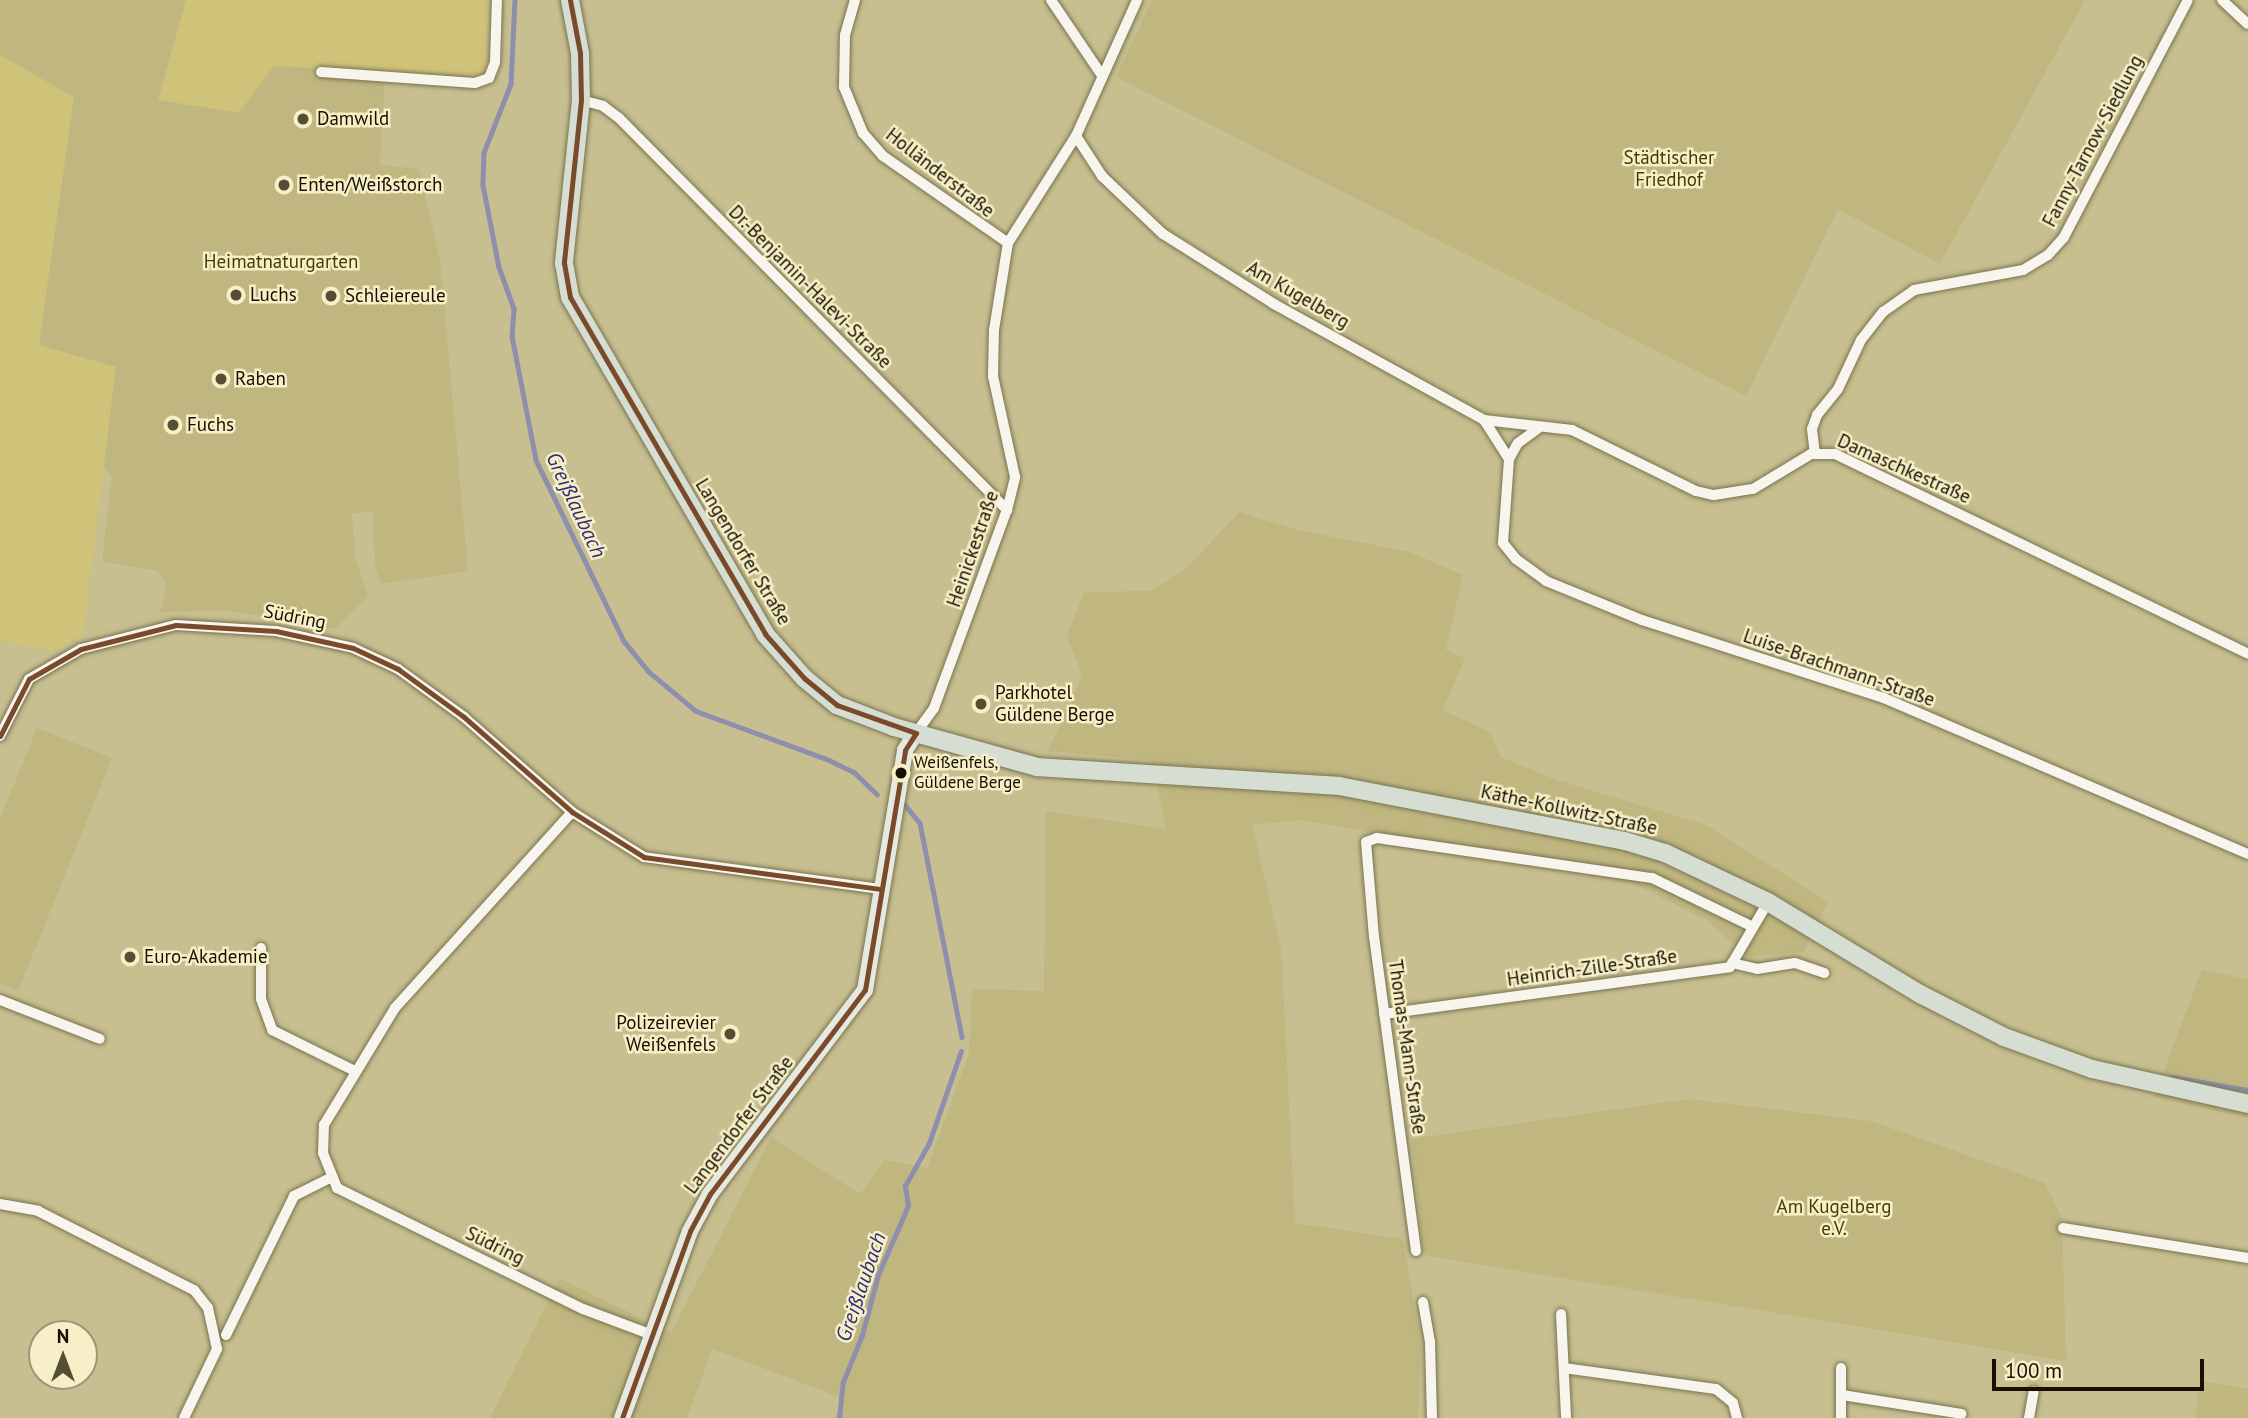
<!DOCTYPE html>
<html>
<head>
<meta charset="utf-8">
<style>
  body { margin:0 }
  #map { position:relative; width:2248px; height:1418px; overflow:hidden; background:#c7bf90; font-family:"PT Sans",sans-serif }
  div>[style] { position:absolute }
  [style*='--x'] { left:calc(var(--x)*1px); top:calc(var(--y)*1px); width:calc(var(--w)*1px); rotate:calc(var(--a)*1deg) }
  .built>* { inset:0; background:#cfc279 }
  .green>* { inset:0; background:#bfb680 }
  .stream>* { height:4.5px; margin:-2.25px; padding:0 2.25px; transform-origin:2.25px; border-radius:2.25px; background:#8e8fad }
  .roads { filter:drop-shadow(0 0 2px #797450) drop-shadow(0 0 2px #797450) }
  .street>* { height:10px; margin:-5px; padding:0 5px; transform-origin:5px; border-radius:5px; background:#f7f5ee }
  .secondary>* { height:16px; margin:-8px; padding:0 8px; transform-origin:8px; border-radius:8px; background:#e6e9e0 }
  .primary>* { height:18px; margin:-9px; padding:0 9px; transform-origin:9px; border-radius:9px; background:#d6ddd2 }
  .bus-1>* { height:5px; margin:-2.5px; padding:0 2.5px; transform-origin:2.5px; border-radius:2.5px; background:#7a4b2a }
  .dots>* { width:19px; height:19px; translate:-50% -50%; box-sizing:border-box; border:4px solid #f6efc7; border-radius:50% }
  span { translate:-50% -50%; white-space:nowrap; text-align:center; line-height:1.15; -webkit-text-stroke:5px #f6efc7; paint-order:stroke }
  .bus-label { font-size:17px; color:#161100 }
  .left { translate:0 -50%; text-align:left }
  .poi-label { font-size:19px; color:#161100 }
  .right { translate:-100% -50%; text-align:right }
  .street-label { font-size:19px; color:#161100 }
  .park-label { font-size:19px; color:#453c00 }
  .water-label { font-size:21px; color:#302c78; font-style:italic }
  .north { position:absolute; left:28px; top:1320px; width:70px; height:70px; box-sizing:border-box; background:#f6efc7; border:2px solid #9c9677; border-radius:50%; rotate:0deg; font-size:19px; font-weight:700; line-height:28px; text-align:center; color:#161100 }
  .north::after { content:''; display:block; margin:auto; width:24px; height:32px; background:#544e32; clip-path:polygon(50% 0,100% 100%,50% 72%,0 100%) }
  .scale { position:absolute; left:1992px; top:1359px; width:212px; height:32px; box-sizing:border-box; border:4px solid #161100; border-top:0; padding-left:9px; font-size:21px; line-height:24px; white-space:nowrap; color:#161100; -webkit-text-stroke:5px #f6efc7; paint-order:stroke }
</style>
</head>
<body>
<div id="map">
  <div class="built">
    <i style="clip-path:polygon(186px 0,489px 0,485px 67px,477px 76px,385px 72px,239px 113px,158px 100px)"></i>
    <i style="clip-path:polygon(0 55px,74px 97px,39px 345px,116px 367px,83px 636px,53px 651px,0 641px)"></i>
  </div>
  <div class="green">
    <i style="clip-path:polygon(0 0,186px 0,158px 100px,239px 113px,274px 66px,385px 72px,380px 165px,419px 169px,440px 260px,468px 571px,381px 584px,375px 565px,373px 512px,352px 513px,355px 558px,368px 596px,335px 629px,224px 610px,160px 612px,167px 586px,158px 571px,102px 561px,112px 477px,104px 466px,116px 367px,39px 345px,74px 97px,0 55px)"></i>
    <i style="clip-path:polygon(1152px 0,2085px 0,1940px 264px,1838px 209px,1746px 396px,1116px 77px)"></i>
    <i style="clip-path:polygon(1239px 512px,1297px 530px,1410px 552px,1463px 575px,1446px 650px,1465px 658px,1443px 710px,1491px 733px,1500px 757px,1557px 780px,1706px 825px,1828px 902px,1804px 952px,1748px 957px,1708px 921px,1644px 888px,1579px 866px,1298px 820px,1252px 825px,1281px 947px,1295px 1223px,1403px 1239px,1421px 1346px,1418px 1418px,835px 1418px,842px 1398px,712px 1349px,687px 1418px,490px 1418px,559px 1278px,671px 1333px,771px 1137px,860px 1194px,885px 1160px,927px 1168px,969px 1054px,972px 989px,1044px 991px,1046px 811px,1166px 829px,1151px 760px,1048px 751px,1082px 675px,1067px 636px,1084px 592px,1150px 591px,1186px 569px)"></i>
    <i style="clip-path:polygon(37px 728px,112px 758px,18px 991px,0 984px,0 819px)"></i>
    <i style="clip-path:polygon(2202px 969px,2248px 980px,2248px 1118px,2154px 1097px)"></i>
    <i style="clip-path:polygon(1688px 1099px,1871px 1121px,2045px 1183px,2062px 1218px,2066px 1361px,1424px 1255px,1411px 1139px)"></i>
    <i style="clip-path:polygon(2200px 1381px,2248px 1389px,2248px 1418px,2195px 1418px)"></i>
  </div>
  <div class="stream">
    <i style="--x:515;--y:0;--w:84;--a:92.7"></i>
    <i style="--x:511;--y:84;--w:74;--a:111.4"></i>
    <i style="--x:484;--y:153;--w:32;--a:92"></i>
    <i style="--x:483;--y:185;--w:84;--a:79"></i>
    <i style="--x:499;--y:267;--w:45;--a:70.3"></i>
    <i style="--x:514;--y:309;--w:27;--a:94"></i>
    <i style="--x:512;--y:336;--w:126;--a:79"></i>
    <i style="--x:536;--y:460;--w:201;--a:64.1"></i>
    <i style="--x:624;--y:641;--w:38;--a:51"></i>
    <i style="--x:648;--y:671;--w:62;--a:39.8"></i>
    <i style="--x:696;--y:711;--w:142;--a:20.2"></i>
    <i style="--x:829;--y:760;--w:28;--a:26"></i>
    <i style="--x:854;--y:772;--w:32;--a:44"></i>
    <i style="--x:905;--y:805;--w:23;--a:50"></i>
    <i style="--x:920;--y:823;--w:218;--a:78.9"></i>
    <i style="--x:2173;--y:1077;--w:76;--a:9.8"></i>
    <i style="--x:839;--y:1418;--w:36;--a:-84"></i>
    <i style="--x:843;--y:1382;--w:51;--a:-68"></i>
    <i style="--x:862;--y:1335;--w:62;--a:-75.1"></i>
    <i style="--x:878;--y:1275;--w:75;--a:-66.5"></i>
    <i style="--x:908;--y:1206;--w:20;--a:-99"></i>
    <i style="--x:905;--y:1186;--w:49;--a:-60.8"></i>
    <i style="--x:929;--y:1143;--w:97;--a:-70.8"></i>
  </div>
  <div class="roads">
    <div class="street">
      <i style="--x:855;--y:0;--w:36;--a:106"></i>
      <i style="--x:845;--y:35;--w:52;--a:91.1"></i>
      <i style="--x:844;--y:87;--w:50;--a:67.6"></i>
      <i style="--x:863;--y:133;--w:30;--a:49"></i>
      <i style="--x:883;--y:156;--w:152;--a:34.8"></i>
      <i style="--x:1051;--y:0;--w:89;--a:56"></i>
      <i style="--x:2222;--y:0;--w:35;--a:43"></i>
      <i style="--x:321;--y:72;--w:154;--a:4.1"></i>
      <i style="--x:475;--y:83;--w:15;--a:-20"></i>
      <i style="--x:489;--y:78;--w:17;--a:-69"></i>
      <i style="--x:495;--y:62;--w:62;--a:-88.2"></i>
      <i style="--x:581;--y:100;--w:23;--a:15"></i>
      <i style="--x:603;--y:106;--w:20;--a:37"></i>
      <i style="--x:619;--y:118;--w:552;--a:45.29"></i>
      <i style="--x:1076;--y:136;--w:48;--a:57"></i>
      <i style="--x:1102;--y:176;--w:84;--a:43.6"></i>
      <i style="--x:1163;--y:234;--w:131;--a:32.2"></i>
      <i style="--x:1274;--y:304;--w:240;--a:28.9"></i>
      <i style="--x:1484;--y:420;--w:89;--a:6.5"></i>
      <i style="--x:1572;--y:430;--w:138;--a:26.2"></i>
      <i style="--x:1696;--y:491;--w:18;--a:13"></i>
      <i style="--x:1714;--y:495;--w:39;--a:-9"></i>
      <i style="--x:1753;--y:489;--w:68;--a:-31.1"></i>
      <i style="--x:1811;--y:454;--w:24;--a:0"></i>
      <i style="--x:1835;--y:454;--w:459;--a:25.8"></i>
      <i style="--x:1484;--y:420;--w:46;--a:57.3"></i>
      <i style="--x:1509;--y:459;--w:84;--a:94.1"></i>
      <i style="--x:1503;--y:543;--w:21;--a:51"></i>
      <i style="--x:1516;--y:559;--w:37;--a:36"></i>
      <i style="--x:1546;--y:581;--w:104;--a:22.1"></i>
      <i style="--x:1642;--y:620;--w:254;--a:17.9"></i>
      <i style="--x:1884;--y:698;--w:396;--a:23.2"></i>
      <i style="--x:1815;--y:454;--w:25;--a:-97"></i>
      <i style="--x:1812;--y:429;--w:15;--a:-70"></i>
      <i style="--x:1817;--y:415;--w:33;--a:-51"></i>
      <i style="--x:1838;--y:389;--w:54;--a:-64.9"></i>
      <i style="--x:1861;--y:340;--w:36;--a:-52"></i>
      <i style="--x:1883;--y:312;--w:38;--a:-35"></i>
      <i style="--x:1914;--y:290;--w:111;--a:-10.4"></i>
      <i style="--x:2023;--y:270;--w:29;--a:-31"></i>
      <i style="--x:2048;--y:255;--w:24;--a:-48"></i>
      <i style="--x:2064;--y:237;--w:267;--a:-62.4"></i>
      <i style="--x:1509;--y:459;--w:18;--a:-61"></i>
      <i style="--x:1518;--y:443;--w:26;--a:-36"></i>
      <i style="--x:916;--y:733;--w:31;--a:-54"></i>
      <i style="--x:934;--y:708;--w:211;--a:-69.8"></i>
      <i style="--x:1007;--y:510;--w:34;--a:-76"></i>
      <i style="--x:1015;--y:477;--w:103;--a:-102.3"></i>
      <i style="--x:993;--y:376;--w:46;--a:-88.8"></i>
      <i style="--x:994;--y:330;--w:88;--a:-80.9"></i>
      <i style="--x:1008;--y:243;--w:127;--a:-57.6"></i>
      <i style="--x:1076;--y:136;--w:149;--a:-65.8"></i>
      <i style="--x:0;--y:736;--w:64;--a:-63"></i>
      <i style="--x:29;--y:679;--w:60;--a:-30"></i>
      <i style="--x:81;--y:649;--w:98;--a:-14.2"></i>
      <i style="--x:176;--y:625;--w:100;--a:3.4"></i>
      <i style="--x:276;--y:631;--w:79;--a:12.4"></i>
      <i style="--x:353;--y:648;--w:50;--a:25"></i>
      <i style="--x:398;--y:669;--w:82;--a:36"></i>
      <i style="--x:464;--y:717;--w:144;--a:41.3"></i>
      <i style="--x:572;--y:812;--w:85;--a:32"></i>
      <i style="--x:644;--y:857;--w:239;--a:7.7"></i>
      <i style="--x:572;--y:812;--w:264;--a:132.1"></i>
      <i style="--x:395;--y:1008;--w:137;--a:121.3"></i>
      <i style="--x:324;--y:1125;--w:28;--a:92"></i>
      <i style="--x:323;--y:1153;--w:38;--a:68"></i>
      <i style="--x:337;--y:1188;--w:274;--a:26.2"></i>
      <i style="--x:583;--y:1309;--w:74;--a:20.6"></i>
      <i style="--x:261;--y:948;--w:51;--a:90"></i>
      <i style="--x:261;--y:999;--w:33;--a:70"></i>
      <i style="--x:272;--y:1030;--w:93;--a:26.3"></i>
      <i style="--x:1732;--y:963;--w:26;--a:13"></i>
      <i style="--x:1757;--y:969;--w:38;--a:-9"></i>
      <i style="--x:1795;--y:963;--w:31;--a:19"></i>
      <i style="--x:0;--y:1000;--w:107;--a:21.3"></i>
      <i style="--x:1384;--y:1014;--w:349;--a:-7.7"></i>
      <i style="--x:1730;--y:967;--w:75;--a:-59.7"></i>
      <i style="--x:0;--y:1204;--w:39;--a:10"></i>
      <i style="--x:38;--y:1211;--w:175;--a:26.9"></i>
      <i style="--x:194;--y:1290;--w:23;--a:52"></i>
      <i style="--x:208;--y:1308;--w:42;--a:77.6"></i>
      <i style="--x:217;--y:1349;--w:76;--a:115.6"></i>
      <i style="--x:2063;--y:1228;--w:187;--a:9.2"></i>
      <i style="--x:1416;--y:1251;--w:317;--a:-97.6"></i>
      <i style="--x:1374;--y:937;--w:95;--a:-94.8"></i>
      <i style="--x:1366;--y:842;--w:12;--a:-20"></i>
      <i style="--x:1377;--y:838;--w:278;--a:8.3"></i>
      <i style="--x:1652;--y:878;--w:112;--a:25.9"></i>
      <i style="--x:1423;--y:1302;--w:41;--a:80.1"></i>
      <i style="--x:1430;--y:1342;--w:76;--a:88.5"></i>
      <i style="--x:1561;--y:1314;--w:104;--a:87.2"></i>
      <i style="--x:226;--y:1335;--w:155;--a:-63.9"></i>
      <i style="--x:294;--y:1196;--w:40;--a:-26.6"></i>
      <i style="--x:1564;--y:1368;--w:153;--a:7.9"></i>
      <i style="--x:1716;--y:1389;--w:22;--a:39"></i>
      <i style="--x:1733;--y:1403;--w:16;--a:75"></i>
      <i style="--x:1841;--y:1368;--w:50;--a:90"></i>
      <i style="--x:1842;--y:1395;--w:121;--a:9"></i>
      <i style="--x:2029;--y:1418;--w:27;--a:-80"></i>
    </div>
    <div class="secondary">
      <i style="--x:622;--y:1418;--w:199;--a:-70"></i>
      <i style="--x:690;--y:1231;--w:42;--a:-61.6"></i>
      <i style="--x:710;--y:1194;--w:256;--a:-52.8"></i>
      <i style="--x:865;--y:990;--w:243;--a:-80.5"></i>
      <i style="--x:905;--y:750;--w:20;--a:-57"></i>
    </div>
    <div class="primary">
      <i style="--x:570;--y:0;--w:54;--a:79.3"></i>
      <i style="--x:580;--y:53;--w:47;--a:88.8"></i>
      <i style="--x:581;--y:100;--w:164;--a:96"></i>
      <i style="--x:564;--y:263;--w:35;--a:80"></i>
      <i style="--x:570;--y:297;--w:389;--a:59.9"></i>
      <i style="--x:765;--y:634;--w:59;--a:48.4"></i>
      <i style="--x:804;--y:678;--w:43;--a:39.3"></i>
      <i style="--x:837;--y:705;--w:61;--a:21.1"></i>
      <i style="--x:894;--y:727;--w:148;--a:15.6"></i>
      <i style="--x:1037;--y:767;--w:303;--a:3.6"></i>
      <i style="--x:1339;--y:786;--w:291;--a:10.9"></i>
      <i style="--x:1625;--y:841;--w:42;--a:16.7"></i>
      <i style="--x:1665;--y:853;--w:114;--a:25.4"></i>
      <i style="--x:1768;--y:902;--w:178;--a:31.2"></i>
      <i style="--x:1920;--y:994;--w:94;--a:27.1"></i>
      <i style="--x:2004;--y:1037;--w:94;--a:20"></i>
      <i style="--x:2092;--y:1069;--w:160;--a:12.6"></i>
    </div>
  </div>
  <div class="bus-1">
    <i style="--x:570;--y:0;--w:54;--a:79.3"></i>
    <i style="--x:580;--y:53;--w:47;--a:88.8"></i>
    <i style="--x:581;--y:100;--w:164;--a:96"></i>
    <i style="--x:564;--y:263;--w:35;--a:80"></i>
    <i style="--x:570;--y:297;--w:389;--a:59.9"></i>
    <i style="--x:765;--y:634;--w:59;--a:48.4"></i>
    <i style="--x:804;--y:678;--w:43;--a:39.3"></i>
    <i style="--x:837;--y:705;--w:84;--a:19.5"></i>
    <i style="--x:0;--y:736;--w:64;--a:-63"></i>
    <i style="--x:29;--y:679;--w:60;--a:-30"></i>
    <i style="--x:81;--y:649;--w:98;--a:-14.2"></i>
    <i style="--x:176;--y:625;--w:100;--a:3.4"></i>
    <i style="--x:276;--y:631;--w:79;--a:12.4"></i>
    <i style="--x:353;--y:648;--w:50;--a:25"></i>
    <i style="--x:398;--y:669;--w:82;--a:36"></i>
    <i style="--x:464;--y:717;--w:144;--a:41.3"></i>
    <i style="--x:572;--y:812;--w:85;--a:32"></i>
    <i style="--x:644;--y:857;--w:239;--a:7.7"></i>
    <i style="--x:622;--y:1418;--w:199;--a:-70"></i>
    <i style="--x:690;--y:1231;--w:42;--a:-61.6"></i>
    <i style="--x:710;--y:1194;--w:256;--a:-52.8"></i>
    <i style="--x:865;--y:990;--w:243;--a:-80.5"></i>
    <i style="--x:905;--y:750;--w:20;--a:-57"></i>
  </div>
  <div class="dots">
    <i style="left:303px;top:119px;background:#544e32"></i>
    <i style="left:284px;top:185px;background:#544e32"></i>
    <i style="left:236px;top:295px;background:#544e32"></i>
    <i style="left:331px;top:296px;background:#544e32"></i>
    <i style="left:221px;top:379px;background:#544e32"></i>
    <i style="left:173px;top:425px;background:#544e32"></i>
    <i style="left:981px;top:704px;background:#544e32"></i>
    <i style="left:901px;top:773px;background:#161100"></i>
    <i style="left:130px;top:957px;background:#544e32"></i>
    <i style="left:730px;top:1034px;background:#544e32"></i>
  </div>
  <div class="bus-label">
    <span class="left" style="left:914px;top:773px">Weißenfels,<br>Güldene Berge</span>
  </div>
  <div class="poi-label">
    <span class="left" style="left:317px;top:119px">Damwild</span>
    <span class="left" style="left:298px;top:185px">Enten/Weißstorch</span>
    <span class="left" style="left:250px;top:295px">Luchs</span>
    <span class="left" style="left:345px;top:296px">Schleiereule</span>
    <span class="left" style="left:235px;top:379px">Raben</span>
    <span class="left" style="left:187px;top:425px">Fuchs</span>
    <span class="left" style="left:995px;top:704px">Parkhotel<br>Güldene Berge</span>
    <span class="left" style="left:144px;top:957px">Euro-Akademie</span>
    <span class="right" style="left:716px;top:1034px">Polizeirevier<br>Weißenfels</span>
  </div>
  <div class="street-label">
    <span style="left:2093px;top:141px;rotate:-62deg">Fanny-Tarnow-Siedlung</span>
    <span style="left:940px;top:173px;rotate:38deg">Holländerstraße</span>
    <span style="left:810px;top:287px;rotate:45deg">Dr.-Benjamin-Halevi-Straße</span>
    <span style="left:1298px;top:295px;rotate:30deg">Am Kugelberg</span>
    <span style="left:1904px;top:469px;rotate:24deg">Damaschkestraße</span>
    <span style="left:973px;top:549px;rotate:-71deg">Heinickestraße</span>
    <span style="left:743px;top:552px;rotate:59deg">Langendorfer Straße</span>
    <span style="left:295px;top:617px;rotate:11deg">Südring</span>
    <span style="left:1839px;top:668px;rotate:19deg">Luise-Brachmann-Straße</span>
    <span style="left:1569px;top:810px;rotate:12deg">Käthe-Kollwitz-Straße</span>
    <span style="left:1592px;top:968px;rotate:-8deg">Heinrich-Zille-Straße</span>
    <span style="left:1407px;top:1047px;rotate:82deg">Thomas-Mann-Straße</span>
    <span style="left:739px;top:1125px;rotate:-53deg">Langendorfer Straße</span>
    <span style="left:495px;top:1246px;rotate:26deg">Südring</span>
  </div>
  <div class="park-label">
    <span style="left:1669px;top:169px">Städtischer<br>Friedhof</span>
    <span style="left:281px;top:262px">Heimatnaturgarten</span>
    <span style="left:1834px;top:1218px">Am Kugelberg<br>e.V.</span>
  </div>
  <div class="water-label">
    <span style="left:576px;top:505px;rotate:65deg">Greißlaubach</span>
    <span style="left:861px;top:1287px;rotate:-71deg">Greißlaubach</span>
  </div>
  <div class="north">N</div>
  <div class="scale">100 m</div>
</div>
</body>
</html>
